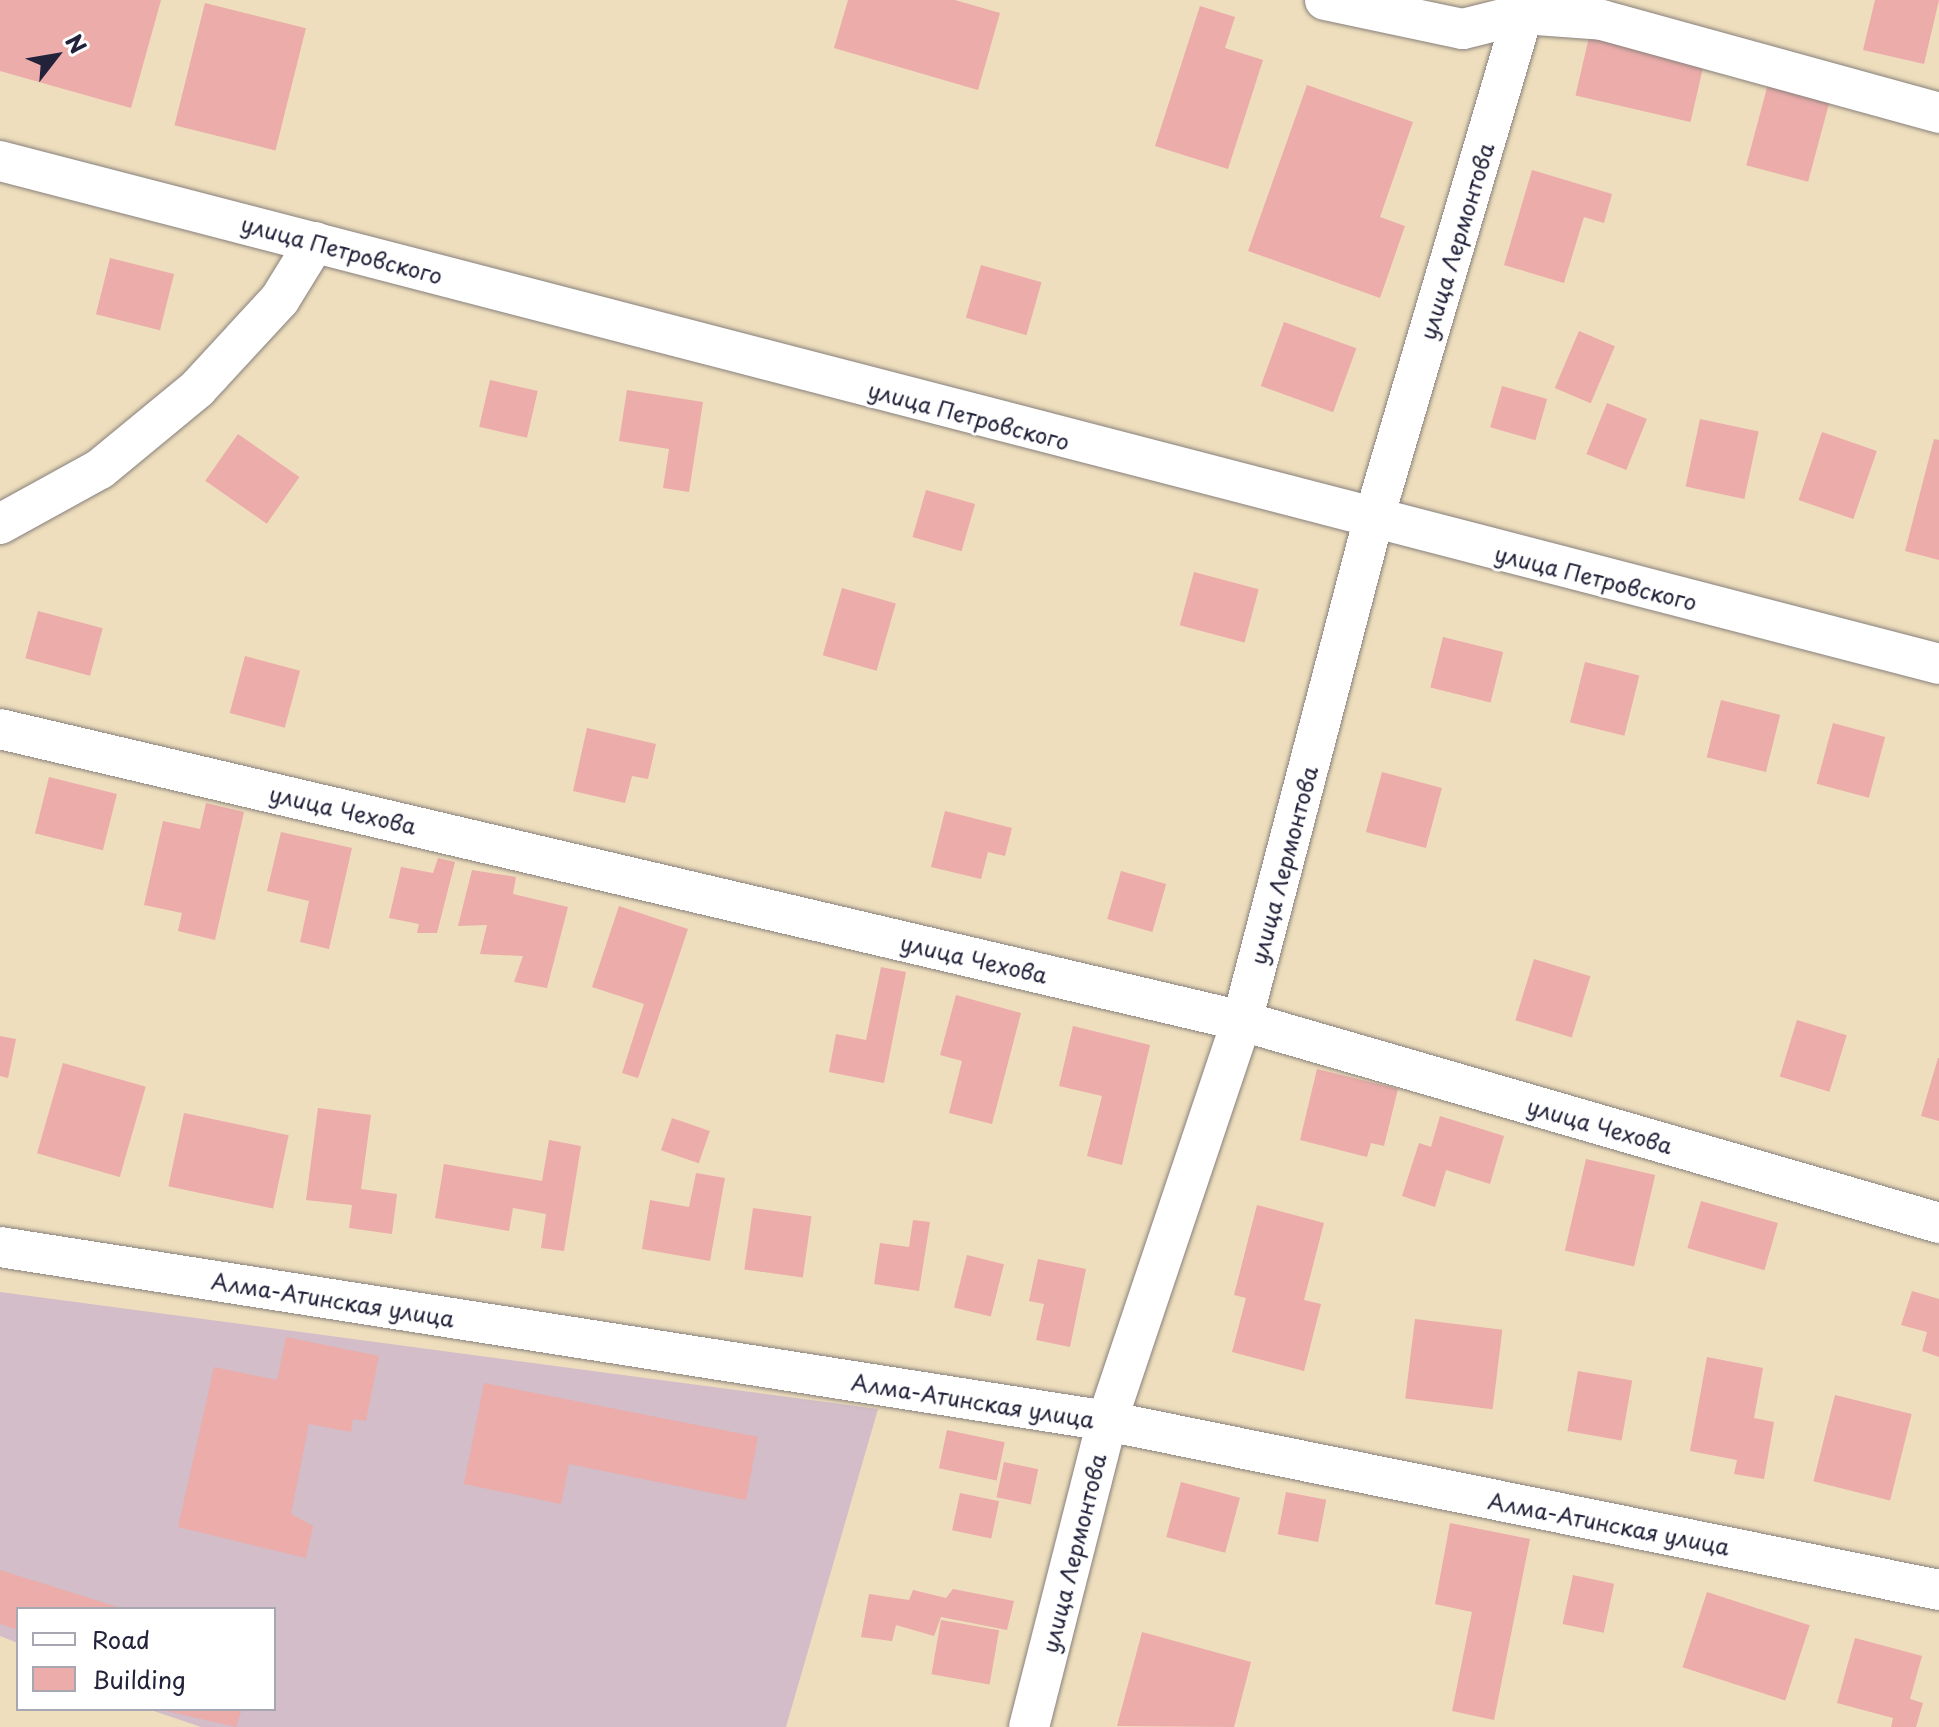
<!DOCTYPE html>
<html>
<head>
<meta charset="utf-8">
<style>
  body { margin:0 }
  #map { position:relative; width:1939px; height:1727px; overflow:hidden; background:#eedebd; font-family:"Playpen Sans",sans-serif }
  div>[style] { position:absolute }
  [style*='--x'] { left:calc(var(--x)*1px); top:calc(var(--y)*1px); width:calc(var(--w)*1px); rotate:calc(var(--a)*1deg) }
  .industrial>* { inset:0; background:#d2bdc8 }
  .building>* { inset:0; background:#ebacaa; transform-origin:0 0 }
  .roads { filter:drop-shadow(0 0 2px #88807c) drop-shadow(0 0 2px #88807c) }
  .minor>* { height:40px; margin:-20px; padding:0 20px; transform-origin:20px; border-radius:20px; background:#fff }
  span { translate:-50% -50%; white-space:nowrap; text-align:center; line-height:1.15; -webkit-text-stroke:6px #fff; paint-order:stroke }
  .street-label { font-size:22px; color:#22223b }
  .legend { position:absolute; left:16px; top:1607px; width:260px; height:104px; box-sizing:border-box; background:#fff; border:2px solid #a7a7b1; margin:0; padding:10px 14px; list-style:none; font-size:24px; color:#22223b }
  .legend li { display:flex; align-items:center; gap:16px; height:40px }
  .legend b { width:40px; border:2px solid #a7a7b1 }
  .north { position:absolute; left:16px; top:16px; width:80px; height:80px; -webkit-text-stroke:6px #fff; paint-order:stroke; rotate:59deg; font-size:22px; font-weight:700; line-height:32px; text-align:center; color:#22223b }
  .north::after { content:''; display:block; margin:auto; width:28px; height:36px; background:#22223b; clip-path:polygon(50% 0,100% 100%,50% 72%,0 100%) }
</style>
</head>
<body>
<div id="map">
  <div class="industrial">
    <i style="clip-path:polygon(0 1292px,878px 1409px,786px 1727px,201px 1727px,148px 1709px,274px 1709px,274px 1609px,18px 1609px,18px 1643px,0 1636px)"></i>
  </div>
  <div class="building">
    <i style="clip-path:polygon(0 0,161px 0,131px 108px,0 71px)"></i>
    <i style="clip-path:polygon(848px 0,955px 0,1000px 13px,978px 90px,834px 48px)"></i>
    <i style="clip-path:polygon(1875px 0,1939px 0,1924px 64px,1863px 50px)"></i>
    <i style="left:205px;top:3px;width:104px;height:126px;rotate:14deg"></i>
    <i style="clip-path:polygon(1200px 6px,1235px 17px,1225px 48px,1263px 60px,1228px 169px,1155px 146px)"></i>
    <i style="left:1589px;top:37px;width:118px;height:60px;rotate:13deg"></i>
    <i style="left:1768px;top:84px;width:64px;height:84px;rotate:15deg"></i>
    <i style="clip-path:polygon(1307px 85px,1413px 122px,1380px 217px,1405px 226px,1380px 298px,1248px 251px)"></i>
    <i style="clip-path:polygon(1532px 170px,1612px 194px,1604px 223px,1584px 217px,1564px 283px,1504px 265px)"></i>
    <i style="left:110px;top:258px;width:66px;height:58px;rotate:14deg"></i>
    <i style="left:981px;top:265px;width:63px;height:55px;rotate:16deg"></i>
    <i style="left:1284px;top:322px;width:77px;height:68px;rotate:20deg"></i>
    <i style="left:1579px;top:331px;width:39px;height:62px;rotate:23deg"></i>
    <i style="left:490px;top:380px;width:49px;height:48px;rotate:13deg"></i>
    <i style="left:1502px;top:386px;width:47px;height:43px;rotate:16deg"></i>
    <i style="clip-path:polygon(627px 390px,703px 402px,689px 492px,663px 488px,669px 449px,619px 441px)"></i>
    <i style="left:1607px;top:403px;width:43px;height:55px;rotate:22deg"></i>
    <i style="left:1700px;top:419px;width:60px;height:69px;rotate:12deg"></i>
    <i style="left:1822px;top:432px;width:58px;height:72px;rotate:19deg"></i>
    <i style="left:238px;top:434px;width:75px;height:57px;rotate:35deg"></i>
    <i style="clip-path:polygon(1934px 439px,1939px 440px,1939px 560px,1905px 551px)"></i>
    <i style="left:926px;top:490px;width:51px;height:49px;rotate:16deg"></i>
    <i style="left:1194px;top:572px;width:67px;height:55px;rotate:15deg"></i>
    <i style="left:842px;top:588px;width:56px;height:70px;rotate:16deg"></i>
    <i style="left:38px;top:611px;width:67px;height:49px;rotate:15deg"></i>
    <i style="left:1443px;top:637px;width:62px;height:52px;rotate:14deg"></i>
    <i style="left:245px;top:656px;width:57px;height:59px;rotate:15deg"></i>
    <i style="left:1585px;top:662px;width:56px;height:62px;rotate:14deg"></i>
    <i style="left:1721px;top:700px;width:61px;height:59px;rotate:14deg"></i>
    <i style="left:1833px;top:723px;width:54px;height:63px;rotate:15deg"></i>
    <i style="clip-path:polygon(587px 728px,656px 744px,648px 779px,632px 776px,625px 803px,573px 791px)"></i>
    <i style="left:1382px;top:772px;width:62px;height:62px;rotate:15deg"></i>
    <i style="left:49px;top:777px;width:70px;height:58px;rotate:14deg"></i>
    <i style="clip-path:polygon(206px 803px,244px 812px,215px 940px,178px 931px,182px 913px,144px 905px,163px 821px,200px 829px)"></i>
    <i style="clip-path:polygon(945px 811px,1012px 828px,1005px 856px,988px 852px,981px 879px,931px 867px)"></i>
    <i style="clip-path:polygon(281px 832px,352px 848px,329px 949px,300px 942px,309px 901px,267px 891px)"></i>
    <i style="clip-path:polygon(438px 858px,455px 862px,437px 933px,417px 933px,419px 924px,389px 918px,401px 867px,433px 873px)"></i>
    <i style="clip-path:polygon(472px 870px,516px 877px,513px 894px,568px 907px,547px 988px,514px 982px,523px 956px,480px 954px,487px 925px,458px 926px)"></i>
    <i style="left:1121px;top:871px;width:47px;height:50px;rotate:16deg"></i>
    <i style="clip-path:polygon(619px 906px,688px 929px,638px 1078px,622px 1073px,644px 1004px,592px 987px)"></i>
    <i style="left:1534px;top:959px;width:59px;height:64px;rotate:17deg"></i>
    <i style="clip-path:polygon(881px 967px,906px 972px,884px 1083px,829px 1072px,836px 1034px,866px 1040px)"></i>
    <i style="clip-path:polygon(956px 995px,1021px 1013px,992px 1124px,949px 1113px,962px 1061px,940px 1055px)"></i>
    <i style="left:1797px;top:1020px;width:52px;height:59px;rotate:17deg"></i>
    <i style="clip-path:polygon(1073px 1026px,1150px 1045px,1122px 1165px,1087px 1156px,1102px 1096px,1059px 1086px)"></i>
    <i style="clip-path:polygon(0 1036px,16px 1039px,8px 1078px,0 1076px)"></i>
    <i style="clip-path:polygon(1938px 1058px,1939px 1058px,1939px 1121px,1921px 1116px)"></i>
    <i style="left:63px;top:1063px;width:86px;height:94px;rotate:16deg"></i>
    <i style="clip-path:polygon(1317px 1069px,1398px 1089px,1384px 1146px,1371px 1143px,1367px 1157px,1300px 1140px)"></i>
    <i style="clip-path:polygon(318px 1108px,371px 1115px,361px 1189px,397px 1194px,392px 1234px,349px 1228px,352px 1205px,306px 1200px)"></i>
    <i style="left:184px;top:1113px;width:107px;height:75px;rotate:12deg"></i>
    <i style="clip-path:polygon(1440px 1116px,1504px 1136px,1490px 1184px,1446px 1170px,1435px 1207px,1402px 1196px,1419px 1143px,1431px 1147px)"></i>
    <i style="left:672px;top:1118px;width:40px;height:34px;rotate:19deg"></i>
    <i style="clip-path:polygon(549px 1140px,581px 1146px,564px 1251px,541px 1248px,546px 1214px,513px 1208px,509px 1231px,435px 1218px,444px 1164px,542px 1181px)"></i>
    <i style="left:1586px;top:1159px;width:71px;height:94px;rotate:13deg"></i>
    <i style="clip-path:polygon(696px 1173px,725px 1178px,710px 1261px,642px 1249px,650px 1200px,689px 1207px)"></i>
    <i style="left:1701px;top:1201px;width:80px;height:49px;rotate:16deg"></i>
    <i style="clip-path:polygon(1257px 1205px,1324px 1223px,1304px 1300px,1321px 1304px,1304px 1371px,1232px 1352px,1246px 1298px,1234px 1295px)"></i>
    <i style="left:753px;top:1208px;width:59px;height:62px;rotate:8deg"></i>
    <i style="clip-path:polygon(913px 1220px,930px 1222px,919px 1291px,874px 1284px,880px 1243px,909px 1247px)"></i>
    <i style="left:967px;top:1255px;width:38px;height:54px;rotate:14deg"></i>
    <i style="clip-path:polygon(1038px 1259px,1086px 1269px,1070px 1347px,1036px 1340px,1044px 1304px,1029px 1301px)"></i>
    <i style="clip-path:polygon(1912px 1291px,1939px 1299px,1939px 1357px,1922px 1351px,1927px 1332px,1901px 1325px)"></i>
    <i style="left:1415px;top:1319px;width:88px;height:80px;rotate:7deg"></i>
    <i style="clip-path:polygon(286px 1337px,379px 1356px,366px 1421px,353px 1419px,351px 1432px,309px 1424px,291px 1514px,313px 1526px,306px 1558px,178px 1527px,214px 1367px,277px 1380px)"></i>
    <i style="clip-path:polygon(1707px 1357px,1763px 1368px,1754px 1418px,1774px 1422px,1764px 1479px,1734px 1474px,1737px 1460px,1690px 1451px)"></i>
    <i style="left:1578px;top:1371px;width:55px;height:61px;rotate:10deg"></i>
    <i style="clip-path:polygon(484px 1383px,758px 1437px,746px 1500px,569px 1464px,561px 1504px,464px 1484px)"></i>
    <i style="left:1835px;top:1395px;width:79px;height:89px;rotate:14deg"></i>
    <i style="left:947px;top:1430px;width:59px;height:39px;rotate:12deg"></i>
    <i style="left:1004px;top:1462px;width:35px;height:36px;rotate:12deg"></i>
    <i style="left:1181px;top:1482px;width:61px;height:57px;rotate:15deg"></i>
    <i style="left:1286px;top:1492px;width:41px;height:43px;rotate:11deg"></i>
    <i style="left:960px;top:1493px;width:40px;height:38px;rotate:12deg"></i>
    <i style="clip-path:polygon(1450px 1523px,1530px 1539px,1494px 1720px,1452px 1711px,1472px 1612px,1435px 1604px)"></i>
    <i style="clip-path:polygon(0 1570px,121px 1608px,120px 1609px,18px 1609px,18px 1630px,0 1624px)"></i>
    <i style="left:1573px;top:1575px;width:42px;height:50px;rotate:12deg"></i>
    <i style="clip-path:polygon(953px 1589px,1014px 1601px,1007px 1630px,941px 1617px,934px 1636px,896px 1625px,892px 1641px,861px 1637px,869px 1594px,909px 1600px,913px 1590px,946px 1598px)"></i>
    <i style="left:1707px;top:1592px;width:108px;height:79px;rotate:18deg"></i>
    <i style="left:941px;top:1620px;width:59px;height:55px;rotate:10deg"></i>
    <i style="clip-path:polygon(1142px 1632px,1251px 1662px,1234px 1727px,1117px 1726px)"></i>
    <i style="clip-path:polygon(1855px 1638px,1922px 1656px,1910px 1699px,1923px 1703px,1916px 1727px,1891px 1727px,1893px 1718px,1837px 1703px)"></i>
    <i style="clip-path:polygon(158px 1709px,242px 1709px,236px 1727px)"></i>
  </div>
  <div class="roads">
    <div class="minor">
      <i style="--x:1325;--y:0;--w:141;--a:11.9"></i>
      <i style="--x:1463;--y:29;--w:62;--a:-14"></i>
      <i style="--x:1523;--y:14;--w:79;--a:4.3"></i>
      <i style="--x:1602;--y:20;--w:350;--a:15.4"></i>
      <i style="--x:0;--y:161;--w:2003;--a:14.54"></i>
      <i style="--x:0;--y:524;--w:114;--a:-28.8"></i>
      <i style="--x:100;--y:469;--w:126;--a:-39.5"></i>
      <i style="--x:197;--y:389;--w:122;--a:-47.3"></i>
      <i style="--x:280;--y:299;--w:67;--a:-58.4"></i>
      <i style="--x:0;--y:729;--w:1276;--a:13.23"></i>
      <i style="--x:1242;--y:1021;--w:726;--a:16.16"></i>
      <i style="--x:0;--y:1247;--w:1121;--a:8.93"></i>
      <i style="--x:1107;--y:1421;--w:849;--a:11.48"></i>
      <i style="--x:1029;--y:1727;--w:316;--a:-75.7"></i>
      <i style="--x:1107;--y:1421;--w:422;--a:-71.4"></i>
      <i style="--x:1242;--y:1021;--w:517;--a:-75.32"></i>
      <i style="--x:1373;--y:521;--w:543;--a:-73.53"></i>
    </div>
  </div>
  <div class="street-label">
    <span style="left:1456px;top:241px;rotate:-73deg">улица Лермонтова</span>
    <span style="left:342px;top:249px;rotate:15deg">улица Петровского</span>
    <span style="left:969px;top:415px;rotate:15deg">улица Петровского</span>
    <span style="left:1596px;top:577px;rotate:14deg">улица Петровского</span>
    <span style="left:343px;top:809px;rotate:13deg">улица Чехова</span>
    <span style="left:1283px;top:865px;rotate:-75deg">улица Лермонтова</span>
    <span style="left:974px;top:958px;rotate:13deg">улица Чехова</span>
    <span style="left:1600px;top:1125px;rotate:16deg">улица Чехова</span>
    <span style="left:333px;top:1299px;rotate:9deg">Алма-Атинская улица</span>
    <span style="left:973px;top:1400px;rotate:9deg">Алма-Атинская улица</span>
    <span style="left:1609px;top:1523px;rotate:11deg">Алма-Атинская улица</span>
    <span style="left:1073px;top:1553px;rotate:-76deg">улица Лермонтова</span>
  </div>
  <ul class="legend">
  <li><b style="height:10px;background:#fff"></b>Road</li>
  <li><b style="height:22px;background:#ebacaa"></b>Building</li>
  </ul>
  <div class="north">N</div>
</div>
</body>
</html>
